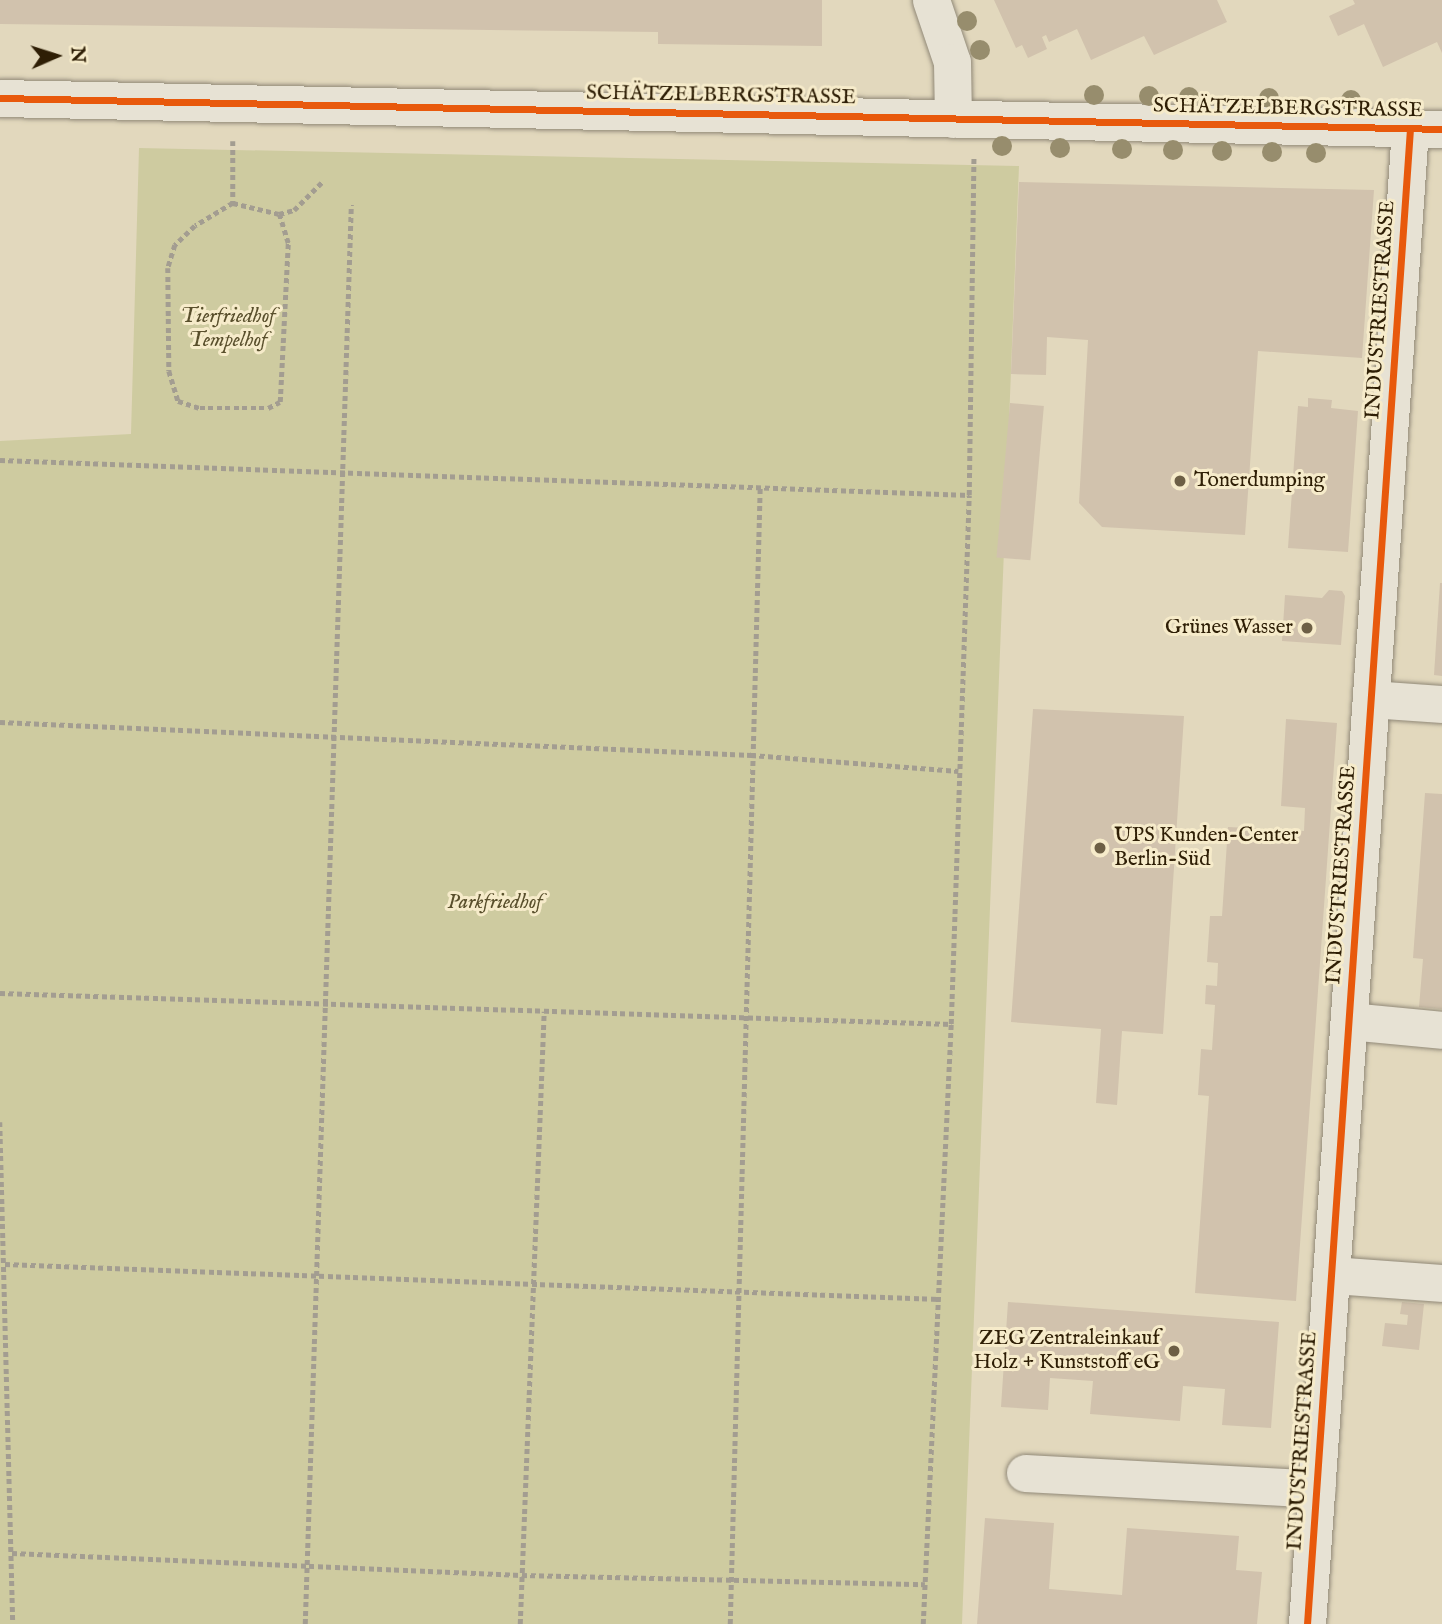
<!DOCTYPE html>
<html>
<head>
<meta charset="utf-8">
<style>
  body { margin:0 }
  #map { position:relative; width:1442px; height:1624px; overflow:hidden; background:#e2d8bd; font-family:"IM FELL English",serif }
  div>[style] { position:absolute }
  [style*='--x'] { left:calc(var(--x)*1px); top:calc(var(--y)*1px); width:calc(var(--w)*1px); rotate:calc(var(--a)*1deg) }
  .green>* { inset:0; background:#cecba0 }
  .building>* { inset:0; background:#d1c2ad; transform-origin:0 0 }
  .path>* { height:4.5px; margin-top:-2.25px; transform-origin:0; background:repeating-linear-gradient(90deg,#a39d91 0 5px,transparent 0 8.5px) }
  .roads { filter:drop-shadow(0 0 2px #918978) drop-shadow(0 0 2px #918978) }
  .minor>* { height:37px; margin:-18.5px; padding:0 18.5px; transform-origin:18.5px; border-radius:18.5px; background:#e7e2d4 }
  .cycleway>* { height:7px; margin:-3.5px; padding:0 3.5px; transform-origin:3.5px; border-radius:3.5px; background:#e8590c }
  .trees>* { width:20px; height:20px; margin:-10px; border-radius:50%; background:#978d6d }
  .dots>* { width:19px; height:19px; translate:-50% -50%; box-sizing:border-box; border:4px solid #f6ebca; border-radius:50% }
  span { translate:-50% -50%; white-space:nowrap; text-align:center; line-height:1.15; -webkit-text-stroke:6px #f6ebca; paint-order:stroke }
  .street-label { font-size:21px; color:#2e1e05 }
  .park-label { font-size:21px; color:#594f2c; font-style:italic }
  .poi-label { font-size:21px; color:#2e1e05 }
  .left { translate:0 -50%; text-align:left }
  .right { translate:-100% -50%; text-align:right }
  .north { position:absolute; left:21px; top:21px; width:70px; height:70px; -webkit-text-stroke:5px #f6ebca; paint-order:stroke; rotate:87deg; font-size:19px; font-weight:700; line-height:28px; text-align:center; color:#2e1e05 }
  .north::after { content:''; display:block; margin:auto; width:24px; height:32px; background:#2e1e05; clip-path:polygon(50% 0,100% 100%,50% 72%,0 100%) }
</style>
</head>
<body>
<div id="map">
  <div class="green">
    <i style="clip-path:polygon(139px 148px,1019px 166px,962px 1624px,0 1624px,0 441px,131px 434px)"></i>
  </div>
  <div class="building">
    <i style="clip-path:polygon(0 0,822px 0,822px 46px,658px 44px,658px 32px,0 24px)"></i>
    <i style="clip-path:polygon(994px 0,1217px 0,1227px 22px,1154px 55px,1144px 36px,1091px 60px,1077px 29px,1049px 42px,1046px 35px,1042px 37px,1047px 49px,1028px 58px,1022px 45px,1016px 48px)"></i>
    <i style="clip-path:polygon(1353px 0,1442px 0,1442px 53px,1437px 42px,1383px 67px,1364px 24px,1338px 36px,1329px 16px,1355px 4px)"></i>
    <i style="clip-path:polygon(1019px 182px,1374px 190px,1362px 358px,1258px 351px,1245px 535px,1102px 527px,1079px 503px,1088px 340px,1047px 337px,1046px 375px,1011px 374px)"></i>
    <i style="clip-path:polygon(1308px 398px,1332px 400px,1331px 408px,1358px 411px,1348px 552px,1288px 548px,1298px 406px,1308px 407px)"></i>
    <i style="left:1010px;top:403px;width:34px;height:155px;rotate:5deg"></i>
    <i style="clip-path:polygon(1440px 583px,1442px 583px,1442px 676px,1434px 675px)"></i>
    <i style="clip-path:polygon(1329px 590px,1342px 591px,1345px 596px,1341px 645px,1282px 641px,1285px 595px,1322px 598px)"></i>
    <i style="clip-path:polygon(1033px 709px,1184px 716px,1163px 1034px,1122px 1031px,1117px 1105px,1096px 1103px,1101px 1029px,1011px 1022px)"></i>
    <i style="clip-path:polygon(1286px 719px,1337px 723px,1296px 1301px,1195px 1293px,1209px 1096px,1198px 1095px,1201px 1049px,1212px 1050px,1215px 1005px,1205px 1004px,1206px 985px,1217px 986px,1218px 963px,1207px 962px,1210px 916px,1222px 916px,1228px 827px,1304px 831px,1305px 808px,1281px 806px)"></i>
    <i style="clip-path:polygon(1425px 793px,1442px 794px,1442px 1009px,1419px 1007px,1423px 959px,1413px 958px)"></i>
    <i style="clip-path:polygon(1008px 1302px,1279px 1322px,1271px 1428px,1222px 1425px,1225px 1389px,1183px 1386px,1180px 1421px,1090px 1414px,1093px 1381px,1050px 1378px,1048px 1410px,1001px 1407px)"></i>
    <i style="clip-path:polygon(1402px 1302px,1424px 1304px,1419px 1350px,1382px 1346px,1385px 1323px,1407px 1325px,1408px 1315px,1400px 1314px)"></i>
    <i style="clip-path:polygon(985px 1518px,1054px 1523px,1049px 1589px,1122px 1595px,1127px 1528px,1239px 1536px,1236px 1570px,1262px 1572px,1257px 1624px,977px 1624px)"></i>
  </div>
  <div class="path">
    <i style="--x:233;--y:141;--w:62;--a:90"></i>
    <i style="--x:233;--y:203;--w:44;--a:148.8"></i>
    <i style="--x:195;--y:226;--w:28;--a:136"></i>
    <i style="--x:175;--y:245;--w:24;--a:107"></i>
    <i style="--x:168;--y:268;--w:103;--a:89.4"></i>
    <i style="--x:169;--y:371;--w:31;--a:73"></i>
    <i style="--x:178;--y:401;--w:23;--a:18"></i>
    <i style="--x:200;--y:408;--w:68;--a:0"></i>
    <i style="--x:268;--y:408;--w:13;--a:-27"></i>
    <i style="--x:280;--y:402;--w:159;--a:-87.1"></i>
    <i style="--x:288;--y:243;--w:30;--a:-107"></i>
    <i style="--x:233;--y:203;--w:47;--a:13.4"></i>
    <i style="--x:279;--y:214;--w:16;--a:-15"></i>
    <i style="--x:294;--y:210;--w:41;--a:-45"></i>
    <i style="--x:0;--y:460;--w:970;--a:2.07"></i>
    <i style="--x:0;--y:722;--w:752;--a:2.52"></i>
    <i style="--x:751;--y:755;--w:208;--a:4.4"></i>
    <i style="--x:0;--y:993;--w:952;--a:1.87"></i>
    <i style="--x:0;--y:1122;--w:502;--a:88.52"></i>
    <i style="--x:5;--y:1264;--w:935;--a:2.15"></i>
    <i style="--x:12;--y:1553;--w:510;--a:2.47"></i>
    <i style="--x:522;--y:1575;--w:403;--a:1.3"></i>
    <i style="--x:305;--y:1624;--w:1420;--a:-88.14"></i>
    <i style="--x:520;--y:1624;--w:613;--a:-87.76"></i>
    <i style="--x:730;--y:1624;--w:1138;--a:-88.49"></i>
    <i style="--x:923;--y:1624;--w:601;--a:-87.33"></i>
    <i style="--x:951;--y:1024;--w:529;--a:-88.05"></i>
    <i style="--x:969;--y:495;--w:339;--a:-89.2"></i>
  </div>
  <div class="roads">
    <div class="minor">
      <i style="--x:931;--y:0;--w:65;--a:71.3"></i>
      <i style="--x:952;--y:62;--w:57;--a:89"></i>
      <i style="--x:0;--y:98;--w:1442;--a:1.23"></i>
      <i style="--x:1371;--y:699;--w:71;--a:4"></i>
      <i style="--x:1349;--y:1021;--w:93;--a:5.5"></i>
      <i style="--x:1332;--y:1275;--w:110;--a:4.2"></i>
      <i style="--x:1025;--y:1473;--w:292;--a:3.1"></i>
      <i style="--x:1307;--y:1624;--w:1499;--a:-86.06"></i>
    </div>
  </div>
  <div class="cycleway">
    <i style="--x:0;--y:98;--w:1442;--a:1.23"></i>
    <i style="--x:1307;--y:1624;--w:1499;--a:-86.06"></i>
  </div>
  <div class="trees">
    <i style="left:967px;top:21px"></i>
    <i style="left:980px;top:50px"></i>
    <i style="left:1094px;top:95px"></i>
    <i style="left:1149px;top:96px"></i>
    <i style="left:1189px;top:97px"></i>
    <i style="left:1269px;top:98px"></i>
    <i style="left:1351px;top:100px"></i>
    <i style="left:1002px;top:146px"></i>
    <i style="left:1060px;top:148px"></i>
    <i style="left:1122px;top:149px"></i>
    <i style="left:1173px;top:150px"></i>
    <i style="left:1222px;top:151px"></i>
    <i style="left:1272px;top:152px"></i>
    <i style="left:1316px;top:153px"></i>
  </div>
  <div class="dots">
    <i style="left:1180px;top:481px;background:#6d5f45"></i>
    <i style="left:1307px;top:628px;background:#6d5f45"></i>
    <i style="left:1100px;top:848px;background:#6d5f45"></i>
    <i style="left:1174px;top:1351px;background:#6d5f45"></i>
  </div>
  <div class="street-label">
    <span style="left:721px;top:96px;rotate:1deg">SCHÄTZELBERGSTRASSE</span>
    <span style="left:1288px;top:109px;rotate:1deg">SCHÄTZELBERGSTRASSE</span>
    <span style="left:1381px;top:310px;rotate:-86deg">INDUSTRIESTRASSE</span>
    <span style="left:1342px;top:875px;rotate:-86deg">INDUSTRIESTRASSE</span>
    <span style="left:1303px;top:1441px;rotate:-86deg">INDUSTRIESTRASSE</span>
  </div>
  <div class="park-label">
    <span style="left:228px;top:329px">Tierfriedhof<br>Tempelhof</span>
    <span style="left:495px;top:903px">Parkfriedhof</span>
  </div>
  <div class="poi-label">
    <span class="left" style="left:1194px;top:481px">Tonerdumping</span>
    <span class="right" style="left:1293px;top:628px">Grünes Wasser</span>
    <span class="left" style="left:1114px;top:848px">UPS Kunden-Center<br>Berlin-Süd</span>
    <span class="right" style="left:1160px;top:1351px">ZEG Zentraleinkauf<br>Holz + Kunststoff eG</span>
  </div>
  <div class="north">N</div>
</div>
</body>
</html>
